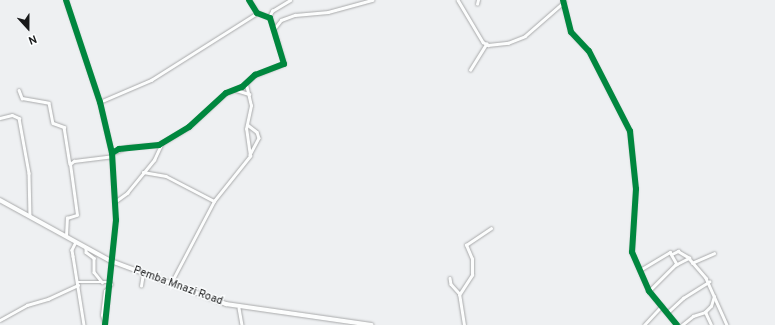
<!DOCTYPE html>
<html>
<head>
<meta charset="utf-8">
<style>
  body { margin:0 }
  #map { position:relative; width:775px; height:325px; overflow:hidden; background:#eef0f2; font-family:Overpass,sans-serif }
  div>[style] { position:absolute }
  [style*='--x'] { left:calc(var(--x)*1px); top:calc(var(--y)*1px); width:calc(var(--w)*1px); rotate:calc(var(--a)*1deg) }
  .roads { filter:drop-shadow(0 0 1px #a9aaab) drop-shadow(0 0 1px #a9aaab) }
  .street>* { height:2.5px; margin:-1.25px; padding:0 1.25px; transform-origin:1.25px; border-radius:1.25px; background:#fcfdfd }
  .secondary>* { height:3.5px; margin:-1.75px; padding:0 1.75px; transform-origin:1.75px; border-radius:1.75px; background:#fcfdfd }
  .cycleway>* { height:6px; margin:-3px; padding:0 3px; transform-origin:3px; border-radius:3px; background:#00873e }
  span { translate:-50% -50%; white-space:nowrap; text-align:center; line-height:1.15; -webkit-text-stroke:3px #fcfeff; paint-order:stroke }
  .street-label { font-size:11px; color:#18191a }
  .north { position:absolute; left:8px; top:8px; width:40px; height:40px; -webkit-text-stroke:3px #fcfeff; paint-order:stroke; rotate:159deg; font-size:11px; font-weight:700; line-height:16px; text-align:center; color:#18191a }
  .north::after { content:''; display:block; margin:auto; width:14px; height:18px; background:#18191a; clip-path:polygon(50% 0,100% 100%,50% 72%,0 100%) }
</style>
</head>
<body>
<div id="map">
  <div class="roads">
    <div class="street">
      <i style="--x:66;--y:0;--w:108;--a:71.6"></i>
      <i style="--x:100;--y:102;--w:52;--a:76.8"></i>
      <i style="--x:112;--y:153;--w:67;--a:86.6"></i>
      <i style="--x:116;--y:220;--w:106;--a:96"></i>
      <i style="--x:458;--y:0;--w:49;--a:59.2"></i>
      <i style="--x:483;--y:42;--w:6;--a:31"></i>
      <i style="--x:488;--y:45;--w:20;--a:-6"></i>
      <i style="--x:508;--y:43;--w:18;--a:-22"></i>
      <i style="--x:525;--y:36;--w:52;--a:-41.1"></i>
      <i style="--x:563;--y:0;--w:33;--a:76"></i>
      <i style="--x:571;--y:32;--w:26;--a:47"></i>
      <i style="--x:589;--y:51;--w:90;--a:62.9"></i>
      <i style="--x:630;--y:131;--w:58;--a:84.1"></i>
      <i style="--x:636;--y:189;--w:63;--a:93.6"></i>
      <i style="--x:632;--y:252;--w:43;--a:66.4"></i>
      <i style="--x:649;--y:291;--w:44;--a:50.5"></i>
      <i style="--x:477;--y:4;--w:4;--a:-76"></i>
      <i style="--x:269;--y:17;--w:7;--a:-63"></i>
      <i style="--x:272;--y:11;--w:21;--a:-31"></i>
      <i style="--x:274;--y:29;--w:11;--a:-52"></i>
      <i style="--x:281;--y:20;--w:15;--a:-20"></i>
      <i style="--x:295;--y:15;--w:33;--a:-5"></i>
      <i style="--x:328;--y:12;--w:46;--a:-15.3"></i>
      <i style="--x:470;--y:70;--w:31;--a:-58"></i>
      <i style="--x:19;--y:90;--w:9;--a:69"></i>
      <i style="--x:22;--y:98;--w:27;--a:10"></i>
      <i style="--x:49;--y:103;--w:20;--a:79"></i>
      <i style="--x:53;--y:123;--w:12;--a:20"></i>
      <i style="--x:64;--y:127;--w:37;--a:81"></i>
      <i style="--x:236;--y:90;--w:14;--a:17"></i>
      <i style="--x:100;--y:102;--w:56;--a:-23.3"></i>
      <i style="--x:151;--y:80;--w:125;--a:-32.3"></i>
      <i style="--x:0;--y:118;--w:12;--a:-14"></i>
      <i style="--x:12;--y:115;--w:8;--a:23"></i>
      <i style="--x:19;--y:118;--w:56;--a:79.7"></i>
      <i style="--x:29;--y:173;--w:43;--a:88.7"></i>
      <i style="--x:248;--y:125;--w:11;--a:38"></i>
      <i style="--x:257;--y:132;--w:6;--a:72"></i>
      <i style="--x:259;--y:138;--w:19;--a:118"></i>
      <i style="--x:112;--y:153;--w:17;--a:-21"></i>
      <i style="--x:128;--y:147;--w:31;--a:-4"></i>
      <i style="--x:159;--y:145;--w:35;--a:-31"></i>
      <i style="--x:189;--y:127;--w:50;--a:-42.6"></i>
      <i style="--x:226;--y:93;--w:17;--a:-21"></i>
      <i style="--x:242;--y:87;--w:18;--a:-43"></i>
      <i style="--x:255;--y:75;--w:31;--a:-21"></i>
      <i style="--x:284;--y:64;--w:48;--a:-106.9"></i>
      <i style="--x:270;--y:18;--w:14;--a:-159"></i>
      <i style="--x:257;--y:13;--w:15;--a:-122"></i>
      <i style="--x:143;--y:172;--w:23;--a:10"></i>
      <i style="--x:166;--y:176;--w:54;--a:27.5"></i>
      <i style="--x:116;--y:201;--w:14;--a:-36"></i>
      <i style="--x:127;--y:193;--w:43;--a:-50.7"></i>
      <i style="--x:154;--y:160;--w:19;--a:-65"></i>
      <i style="--x:66;--y:236;--w:18;--a:-87"></i>
      <i style="--x:67;--y:218;--w:10;--a:-17"></i>
      <i style="--x:77;--y:215;--w:51;--a:-97.8"></i>
      <i style="--x:70;--y:164;--w:5;--a:-37"></i>
      <i style="--x:74;--y:161;--w:38;--a:-7"></i>
      <i style="--x:76;--y:242;--w:9;--a:117"></i>
      <i style="--x:72;--y:250;--w:6;--a:81"></i>
      <i style="--x:73;--y:256;--w:70;--a:80.9"></i>
      <i style="--x:86;--y:247;--w:5;--a:90"></i>
      <i style="--x:86;--y:252;--w:10;--a:37"></i>
      <i style="--x:94;--y:258;--w:14;--a:90"></i>
      <i style="--x:94;--y:272;--w:13;--a:51"></i>
      <i style="--x:672;--y:254;--w:7;--a:-27"></i>
      <i style="--x:678;--y:251;--w:12;--a:31"></i>
      <i style="--x:688;--y:257;--w:28;--a:49"></i>
      <i style="--x:706;--y:278;--w:51;--a:65.9"></i>
      <i style="--x:692;--y:263;--w:24;--a:-24"></i>
      <i style="--x:640;--y:270;--w:35;--a:-31"></i>
      <i style="--x:670;--y:252;--w:14;--a:60"></i>
      <i style="--x:450;--y:278;--w:6;--a:81"></i>
      <i style="--x:451;--y:284;--w:12;--a:48"></i>
      <i style="--x:78;--y:282;--w:33;--a:0"></i>
      <i style="--x:171;--y:283;--w:93;--a:-62.3"></i>
      <i style="--x:214;--y:201;--w:58;--a:-51.3"></i>
      <i style="--x:250;--y:156;--w:27;--a:-98"></i>
      <i style="--x:246;--y:129;--w:24;--a:-78"></i>
      <i style="--x:251;--y:106;--w:23;--a:-103"></i>
      <i style="--x:141;--y:286;--w:13;--a:-81"></i>
      <i style="--x:649;--y:291;--w:37;--a:-45"></i>
      <i style="--x:675;--y:265;--w:16;--a:-27"></i>
      <i style="--x:239;--y:308;--w:17;--a:80"></i>
      <i style="--x:667;--y:313;--w:22;--a:-43"></i>
      <i style="--x:683;--y:298;--w:31;--a:-32"></i>
      <i style="--x:0;--y:320;--w:31;--a:-29"></i>
      <i style="--x:27;--y:305;--w:22;--a:-16"></i>
      <i style="--x:48;--y:299;--w:33;--a:-25"></i>
      <i style="--x:105;--y:325;--w:10;--a:-107"></i>
      <i style="--x:102;--y:315;--w:24;--a:-83"></i>
      <i style="--x:105;--y:291;--w:9;--a:-49"></i>
      <i style="--x:464;--y:325;--w:30;--a:-99"></i>
      <i style="--x:459;--y:295;--w:24;--a:-57"></i>
      <i style="--x:472;--y:275;--w:16;--a:-90"></i>
      <i style="--x:472;--y:259;--w:15;--a:-113"></i>
      <i style="--x:466;--y:245;--w:30;--a:-34"></i>
      <i style="--x:644;--y:325;--w:26;--a:-47"></i>
      <i style="--x:682;--y:325;--w:14;--a:-39"></i>
      <i style="--x:693;--y:316;--w:13;--a:-18"></i>
      <i style="--x:711;--y:325;--w:14;--a:-115"></i>
      <i style="--x:705;--y:312;--w:8;--a:-45"></i>
      <i style="--x:711;--y:306;--w:10;--a:-73"></i>
    </div>
    <div class="secondary">
      <i style="--x:0;--y:200;--w:127;--a:28.8"></i>
      <i style="--x:111;--y:261;--w:123;--a:20.5"></i>
      <i style="--x:226;--y:304;--w:147;--a:8.2"></i>
    </div>
  </div>
  <div class="cycleway">
    <i style="--x:66;--y:0;--w:108;--a:71.6"></i>
    <i style="--x:100;--y:102;--w:52;--a:76.8"></i>
    <i style="--x:112;--y:153;--w:67;--a:86.6"></i>
    <i style="--x:116;--y:220;--w:106;--a:96"></i>
    <i style="--x:563;--y:0;--w:33;--a:76"></i>
    <i style="--x:571;--y:32;--w:26;--a:47"></i>
    <i style="--x:589;--y:51;--w:90;--a:62.9"></i>
    <i style="--x:630;--y:131;--w:58;--a:84.1"></i>
    <i style="--x:636;--y:189;--w:63;--a:93.6"></i>
    <i style="--x:632;--y:252;--w:43;--a:66.4"></i>
    <i style="--x:649;--y:291;--w:44;--a:50.5"></i>
    <i style="--x:112;--y:153;--w:8;--a:-30"></i>
    <i style="--x:119;--y:149;--w:40;--a:-5.7"></i>
    <i style="--x:159;--y:145;--w:35;--a:-31"></i>
    <i style="--x:189;--y:127;--w:50;--a:-42.6"></i>
    <i style="--x:226;--y:93;--w:17;--a:-21"></i>
    <i style="--x:242;--y:87;--w:18;--a:-43"></i>
    <i style="--x:255;--y:75;--w:31;--a:-21"></i>
    <i style="--x:284;--y:64;--w:48;--a:-106.9"></i>
    <i style="--x:270;--y:18;--w:14;--a:-159"></i>
    <i style="--x:257;--y:13;--w:15;--a:-122"></i>
  </div>
  <div class="street-label">
    <span style="left:178px;top:286px;rotate:20deg">Pemba Mnazi Road</span>
  </div>
  <div class="north">N</div>
</div>
</body>
</html>
